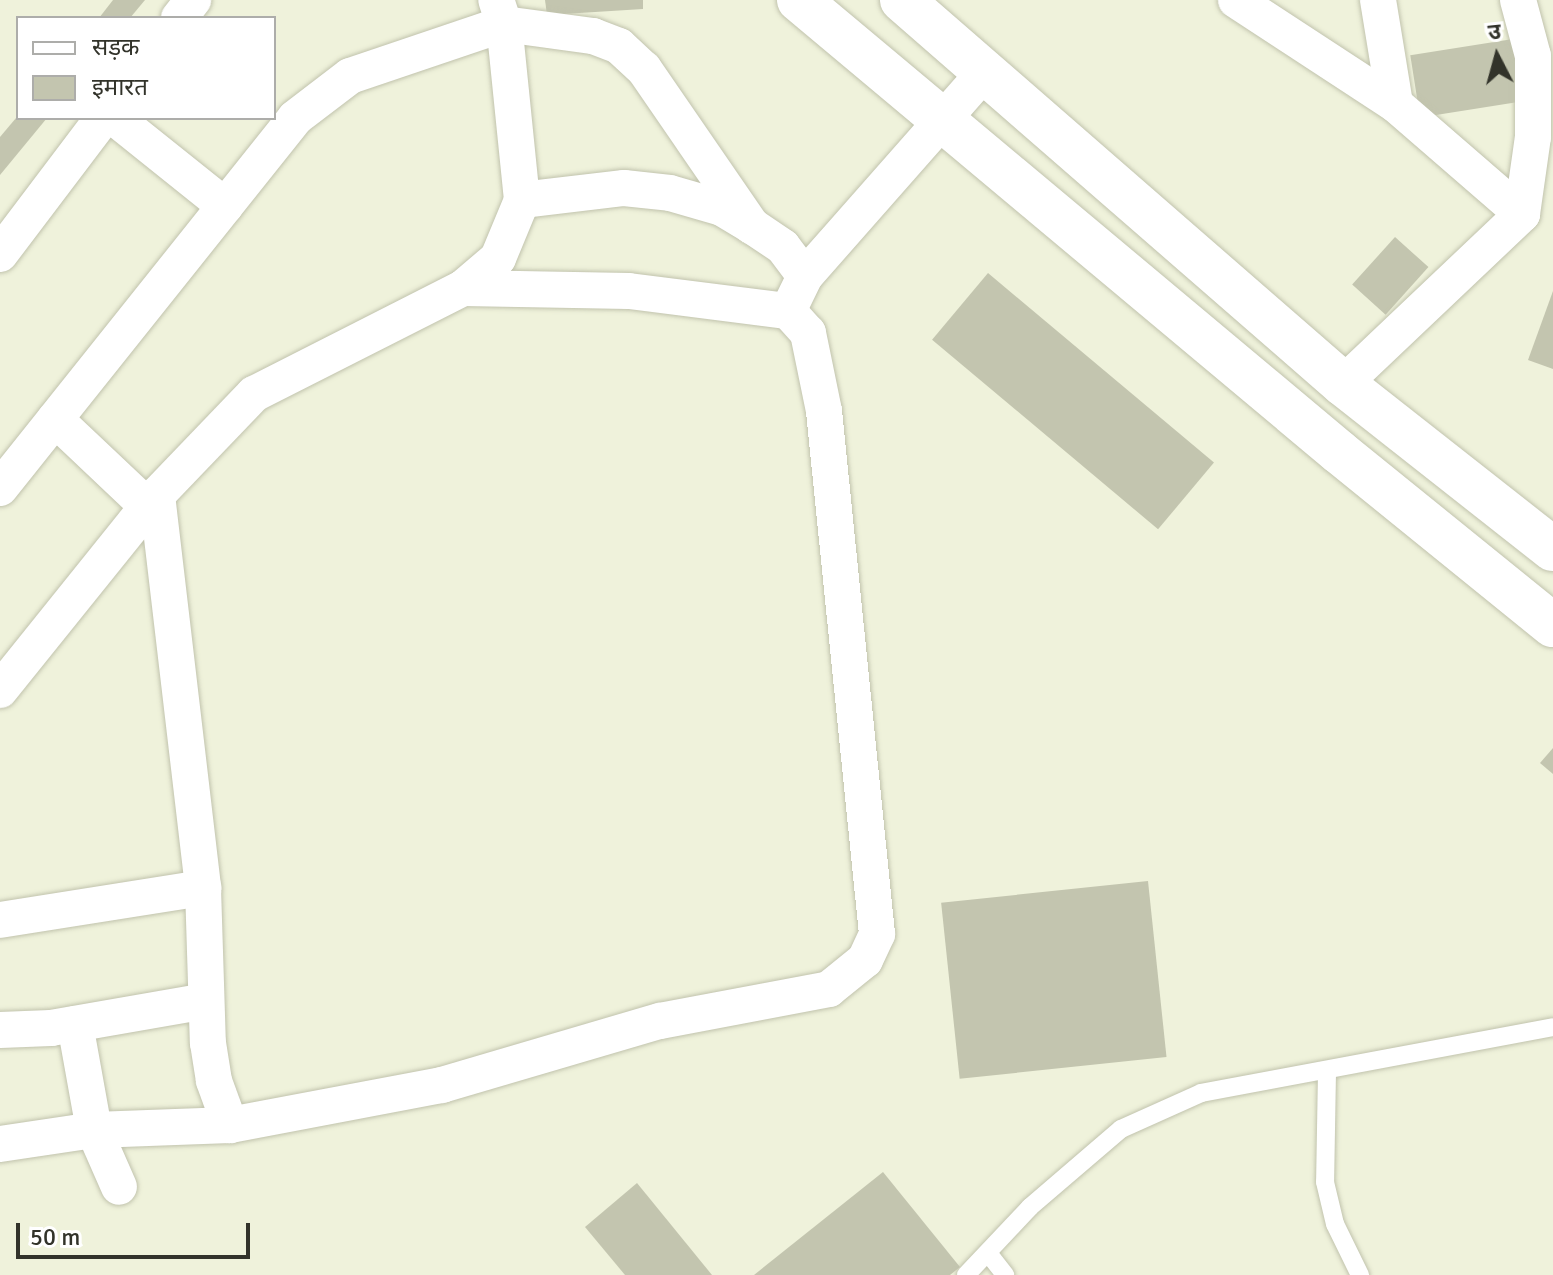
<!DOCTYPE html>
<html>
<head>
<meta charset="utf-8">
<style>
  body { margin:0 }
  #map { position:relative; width:1553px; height:1275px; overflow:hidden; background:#eff2db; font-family:Signika,"Noto Sans Devanagari",sans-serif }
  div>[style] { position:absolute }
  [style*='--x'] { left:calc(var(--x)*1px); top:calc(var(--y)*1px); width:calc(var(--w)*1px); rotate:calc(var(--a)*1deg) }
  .building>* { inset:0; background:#c3c5af; transform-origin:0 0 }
  .roads { filter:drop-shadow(0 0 2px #c1c3ad) drop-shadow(0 0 2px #c1c3ad) }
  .lane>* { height:18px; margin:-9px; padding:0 9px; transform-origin:9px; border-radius:9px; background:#fff }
  .street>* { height:36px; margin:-18px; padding:0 18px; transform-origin:18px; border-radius:18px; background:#fff }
  .secondary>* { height:44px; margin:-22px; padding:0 22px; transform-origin:22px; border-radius:22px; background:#fff }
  span { translate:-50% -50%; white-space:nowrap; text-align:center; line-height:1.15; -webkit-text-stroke:6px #fff; paint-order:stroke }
  .legend { position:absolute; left:16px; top:16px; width:260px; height:104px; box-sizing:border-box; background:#fff; border:2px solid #adadaa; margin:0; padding:10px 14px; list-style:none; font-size:24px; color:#32332a }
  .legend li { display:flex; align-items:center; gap:16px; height:40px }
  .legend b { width:40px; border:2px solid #adadaa }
  .north { position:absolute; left:1457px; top:16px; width:80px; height:80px; -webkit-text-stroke:6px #fff; paint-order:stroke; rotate:354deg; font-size:22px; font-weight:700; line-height:32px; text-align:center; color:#32332a }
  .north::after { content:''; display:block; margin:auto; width:28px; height:36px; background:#32332a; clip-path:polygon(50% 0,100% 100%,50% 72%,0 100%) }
  .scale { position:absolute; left:16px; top:1223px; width:234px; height:36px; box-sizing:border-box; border:4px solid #32332a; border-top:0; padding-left:10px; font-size:24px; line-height:28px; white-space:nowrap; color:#32332a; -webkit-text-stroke:6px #fff; paint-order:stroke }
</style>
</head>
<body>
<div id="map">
  <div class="building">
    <i style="clip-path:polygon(113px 0,145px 0,130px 18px,99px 18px)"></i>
    <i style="clip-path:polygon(545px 0,643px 0,643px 9px,547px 15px)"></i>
    <i style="left:1513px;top:39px;width:63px;height:104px;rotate:81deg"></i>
    <i style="clip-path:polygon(16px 118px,47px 118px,0 175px,0 137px)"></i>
    <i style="left:1395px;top:237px;width:45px;height:64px;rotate:42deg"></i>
    <i style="left:988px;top:273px;width:295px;height:87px;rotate:40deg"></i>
    <i style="clip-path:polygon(1553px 291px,1553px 369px,1528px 360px)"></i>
    <i style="clip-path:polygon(1553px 748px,1553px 774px,1540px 763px)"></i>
    <i style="left:1148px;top:881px;width:177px;height:208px;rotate:84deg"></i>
    <i style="clip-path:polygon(883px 1172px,960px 1267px,950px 1275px,754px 1275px)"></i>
    <i style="clip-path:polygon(637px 1183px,712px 1275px,625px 1275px,585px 1227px)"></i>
  </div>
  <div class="roads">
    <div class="lane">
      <i style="--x:1327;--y:1072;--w:110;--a:91"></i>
      <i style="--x:1325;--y:1182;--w:43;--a:76.6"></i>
      <i style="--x:1335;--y:1224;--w:57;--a:63.9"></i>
      <i style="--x:988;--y:1253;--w:28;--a:52"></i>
      <i style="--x:966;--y:1275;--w:93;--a:-46.7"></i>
      <i style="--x:1030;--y:1207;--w:120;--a:-40.6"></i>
      <i style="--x:1121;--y:1129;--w:88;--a:-24.2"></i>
      <i style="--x:1201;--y:1093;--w:358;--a:-10.6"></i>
    </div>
    <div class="street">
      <i style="--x:1236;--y:0;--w:190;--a:33.2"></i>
      <i style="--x:1395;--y:104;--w:168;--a:40.9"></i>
      <i style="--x:1378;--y:0;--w:105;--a:80.7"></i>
      <i style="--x:179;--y:18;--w:23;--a:-52"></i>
      <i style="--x:115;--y:118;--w:141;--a:38.7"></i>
      <i style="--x:522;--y:200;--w:103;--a:-6.7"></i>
      <i style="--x:624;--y:188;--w:46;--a:6.2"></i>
      <i style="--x:670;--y:193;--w:54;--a:16.1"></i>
      <i style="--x:722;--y:208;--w:35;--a:31"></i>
      <i style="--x:752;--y:226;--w:37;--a:34"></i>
      <i style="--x:783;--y:247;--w:36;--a:53"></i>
      <i style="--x:0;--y:254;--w:171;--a:-52.9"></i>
      <i style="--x:463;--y:288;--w:166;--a:1"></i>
      <i style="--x:629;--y:291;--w:160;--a:7.2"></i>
      <i style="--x:1343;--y:384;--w:247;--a:-43.5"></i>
      <i style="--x:1522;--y:214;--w:78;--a:-81.9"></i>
      <i style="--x:1533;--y:137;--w:81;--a:-90"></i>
      <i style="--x:1533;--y:56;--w:58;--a:-105"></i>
      <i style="--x:55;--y:419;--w:129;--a:43.4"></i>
      <i style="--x:0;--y:488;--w:473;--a:-51.4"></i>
      <i style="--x:295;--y:118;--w:69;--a:-37.4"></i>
      <i style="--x:350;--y:76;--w:163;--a:-18.7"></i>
      <i style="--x:504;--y:24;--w:90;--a:7.7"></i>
      <i style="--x:593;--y:36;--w:28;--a:21"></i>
      <i style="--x:619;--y:46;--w:34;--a:43"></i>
      <i style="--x:644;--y:69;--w:191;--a:55.5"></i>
      <i style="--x:157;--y:495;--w:396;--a:83.3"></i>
      <i style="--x:203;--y:888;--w:155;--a:88.2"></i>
      <i style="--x:208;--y:1043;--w:38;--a:81"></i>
      <i style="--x:214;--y:1081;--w:47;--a:70"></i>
      <i style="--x:0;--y:690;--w:250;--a:-51.2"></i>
      <i style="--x:157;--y:495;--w:140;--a:-46.2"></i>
      <i style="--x:254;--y:394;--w:234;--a:-26.9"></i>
      <i style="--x:463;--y:288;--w:46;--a:-40.6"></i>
      <i style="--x:498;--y:258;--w:63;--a:-67.5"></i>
      <i style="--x:522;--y:200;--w:177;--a:-95.8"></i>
      <i style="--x:504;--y:24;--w:25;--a:-108"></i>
      <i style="--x:0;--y:920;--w:206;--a:-9"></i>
      <i style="--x:75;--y:1024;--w:108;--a:79.8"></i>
      <i style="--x:94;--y:1130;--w:62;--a:66.3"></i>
      <i style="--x:0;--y:1030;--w:51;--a:-2.2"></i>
      <i style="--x:51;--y:1028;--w:156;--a:-9.9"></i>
      <i style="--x:0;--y:1144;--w:95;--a:-8.5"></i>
      <i style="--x:94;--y:1130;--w:136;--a:-2.1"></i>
      <i style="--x:230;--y:1125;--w:216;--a:-10.7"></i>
      <i style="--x:442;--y:1085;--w:227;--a:-16.4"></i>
      <i style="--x:660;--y:1021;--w:172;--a:-10.7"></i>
      <i style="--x:829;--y:989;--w:46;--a:-38.9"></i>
      <i style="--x:865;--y:960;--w:29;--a:-65"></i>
      <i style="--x:877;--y:934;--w:526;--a:-95.79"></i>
      <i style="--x:824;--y:411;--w:80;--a:-101.6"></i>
      <i style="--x:808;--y:333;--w:30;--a:-132"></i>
      <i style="--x:788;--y:311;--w:39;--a:-64"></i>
      <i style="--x:805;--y:276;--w:273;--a:-48.6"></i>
    </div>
    <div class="secondary">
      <i style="--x:799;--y:0;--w:704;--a:39.93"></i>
      <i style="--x:1339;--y:452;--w:275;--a:39"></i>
      <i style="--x:902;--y:0;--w:585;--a:41.05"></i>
      <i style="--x:1343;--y:384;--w:267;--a:38.2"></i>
    </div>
  </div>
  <ul class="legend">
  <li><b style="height:10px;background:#fff"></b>सड़क</li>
  <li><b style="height:22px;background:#c3c5af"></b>इमारत</li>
  </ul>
  <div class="north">उ</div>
  <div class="scale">50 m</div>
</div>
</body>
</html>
